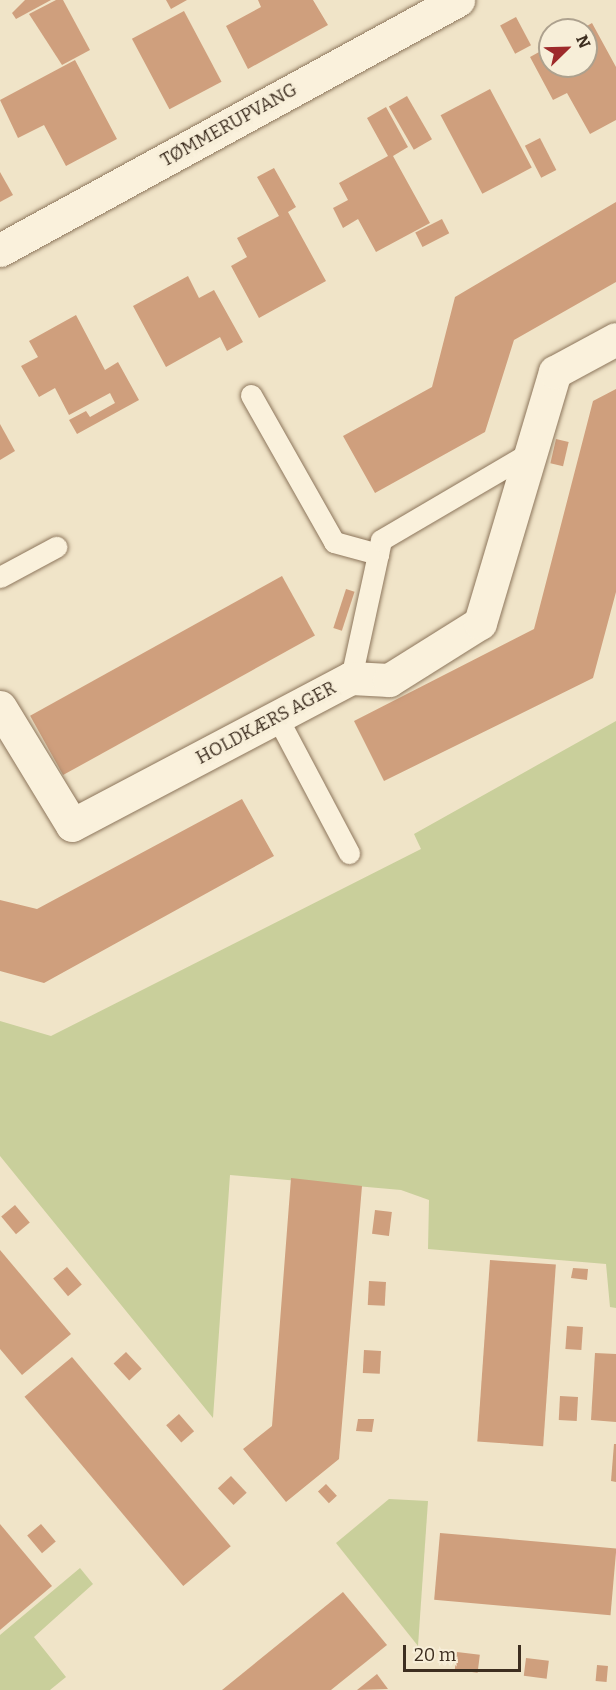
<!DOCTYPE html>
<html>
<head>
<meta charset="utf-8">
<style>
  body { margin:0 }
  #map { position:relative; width:616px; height:1690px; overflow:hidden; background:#f0e4c8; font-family:Bitter,serif }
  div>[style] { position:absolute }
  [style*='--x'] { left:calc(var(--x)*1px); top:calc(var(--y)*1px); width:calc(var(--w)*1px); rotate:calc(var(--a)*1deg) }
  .green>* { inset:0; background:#c9cf9b }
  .building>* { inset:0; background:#cf9f7d; transform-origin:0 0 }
  .roads { filter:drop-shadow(0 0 2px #8d765c) drop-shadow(0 0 2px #8d765c) }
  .service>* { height:21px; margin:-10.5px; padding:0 10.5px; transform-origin:10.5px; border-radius:10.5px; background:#faf1dc }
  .minor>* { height:33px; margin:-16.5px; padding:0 16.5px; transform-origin:16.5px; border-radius:16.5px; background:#faf1dc }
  span { translate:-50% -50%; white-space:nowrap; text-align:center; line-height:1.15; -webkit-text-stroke:5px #f7eed8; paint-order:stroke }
  .street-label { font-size:18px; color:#3d2e20 }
  .north { position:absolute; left:538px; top:18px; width:60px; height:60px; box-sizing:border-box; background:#f7eed8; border:2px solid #ada18e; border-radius:50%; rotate:67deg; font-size:16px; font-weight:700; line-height:24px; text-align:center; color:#3d2e20 }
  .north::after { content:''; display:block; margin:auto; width:21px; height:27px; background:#9e2a2b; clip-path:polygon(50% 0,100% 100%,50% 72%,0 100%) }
  .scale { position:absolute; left:403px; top:1645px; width:118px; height:27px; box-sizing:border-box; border:3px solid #3d2e20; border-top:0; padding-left:8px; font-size:18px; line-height:21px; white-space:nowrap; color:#3d2e20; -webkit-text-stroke:4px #f7eed8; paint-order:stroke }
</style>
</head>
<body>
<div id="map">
  <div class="green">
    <i style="clip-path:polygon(616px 721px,616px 1308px,610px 1307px,606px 1264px,428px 1249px,429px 1200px,401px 1190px,230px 1175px,213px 1418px,0 1156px,0 1021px,51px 1036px,421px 849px,414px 834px)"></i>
    <i style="clip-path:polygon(389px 1499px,428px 1501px,418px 1646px,336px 1543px)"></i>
    <i style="clip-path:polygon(80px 1568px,93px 1584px,34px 1637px,66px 1677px,50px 1690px,0 1690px,0 1635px)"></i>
  </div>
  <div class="building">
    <i style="clip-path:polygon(25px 0,51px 0,16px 19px,12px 13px)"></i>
    <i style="clip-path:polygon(56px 0,63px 0,90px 50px,62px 65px,29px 14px)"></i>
    <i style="clip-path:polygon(166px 0,187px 0,171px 9px)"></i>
    <i style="clip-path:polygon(258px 0,313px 0,328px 25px,248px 69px,226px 26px,261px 7px)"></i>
    <i style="left:184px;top:11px;width:80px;height:59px;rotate:62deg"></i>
    <i style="left:516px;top:17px;width:32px;height:18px;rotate:62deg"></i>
    <i style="clip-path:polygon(592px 23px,616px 67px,616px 120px,590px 134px,567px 93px,553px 100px,530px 57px,550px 46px,550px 66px,586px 66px,586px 30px,580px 30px)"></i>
    <i style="clip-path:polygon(75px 60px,117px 139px,66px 166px,44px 125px,18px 138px,0 100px)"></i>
    <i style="left:490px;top:89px;width:89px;height:56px;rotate:62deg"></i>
    <i style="left:407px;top:96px;width:50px;height:21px;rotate:60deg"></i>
    <i style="clip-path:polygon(386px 107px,408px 147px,393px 156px,430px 223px,376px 252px,358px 219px,343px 228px,333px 208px,348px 200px,339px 183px,388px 156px,367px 118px)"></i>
    <i style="left:540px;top:138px;width:36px;height:17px;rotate:63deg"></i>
    <i style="clip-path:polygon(274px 168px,296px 207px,288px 212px,326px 281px,259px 318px,231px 266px,247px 257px,237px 238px,279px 216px,257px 177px)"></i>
    <i style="clip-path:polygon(0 172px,13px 195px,0 202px)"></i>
    <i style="clip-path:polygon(616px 202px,616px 282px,514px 340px,485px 432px,375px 493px,343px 436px,432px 387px,455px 297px)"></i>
    <i style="left:442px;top:219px;width:16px;height:30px;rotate:63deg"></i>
    <i style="clip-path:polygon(188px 276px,199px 298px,214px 290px,243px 342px,227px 351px,220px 337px,166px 367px,133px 306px)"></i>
    <i style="clip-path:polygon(76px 315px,105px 370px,118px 362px,139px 400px,77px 434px,69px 420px,86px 411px,90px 417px,115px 403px,110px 393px,69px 415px,55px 388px,39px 397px,21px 366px,38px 357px,29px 341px)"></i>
    <i style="clip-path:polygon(616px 389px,616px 592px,593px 678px,384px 781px,354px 721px,534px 629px,593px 401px)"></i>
    <i style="clip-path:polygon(0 424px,15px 451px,0 460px)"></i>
    <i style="left:556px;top:439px;width:13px;height:25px;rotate:13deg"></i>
    <i style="left:282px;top:576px;width:68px;height:288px;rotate:61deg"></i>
    <i style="left:346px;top:589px;width:9px;height:41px;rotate:18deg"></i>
    <i style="clip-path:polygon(242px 799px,274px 856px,44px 983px,0 971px,0 900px,37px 909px)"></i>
    <i style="clip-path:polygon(291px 1178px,362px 1186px,339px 1459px,286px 1502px,243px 1449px,272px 1426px)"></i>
    <i style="left:15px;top:1205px;width:23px;height:18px;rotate:50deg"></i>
    <i style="left:375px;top:1210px;width:17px;height:24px;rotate:7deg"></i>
    <i style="clip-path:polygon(0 1250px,71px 1334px,22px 1375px,0 1349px)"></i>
    <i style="left:490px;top:1260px;width:66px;height:182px;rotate:4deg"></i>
    <i style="left:67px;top:1267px;width:23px;height:18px;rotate:50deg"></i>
    <i style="clip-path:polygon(573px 1268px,588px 1269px,587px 1280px,571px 1278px)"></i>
    <i style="left:369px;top:1281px;width:17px;height:24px;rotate:3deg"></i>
    <i style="left:567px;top:1326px;width:16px;height:23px;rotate:4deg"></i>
    <i style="left:364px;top:1350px;width:17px;height:23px;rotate:3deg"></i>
    <i style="left:126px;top:1352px;width:23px;height:17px;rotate:47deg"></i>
    <i style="clip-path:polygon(595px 1353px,616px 1354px,616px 1422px,591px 1420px)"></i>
    <i style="left:72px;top:1357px;width:247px;height:62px;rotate:50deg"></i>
    <i style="left:560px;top:1396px;width:18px;height:24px;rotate:3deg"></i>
    <i style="left:179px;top:1414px;width:23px;height:17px;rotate:49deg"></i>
    <i style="clip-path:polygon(358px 1419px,374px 1419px,372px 1432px,356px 1431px)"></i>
    <i style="clip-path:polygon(614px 1444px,616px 1444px,616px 1482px,611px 1481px)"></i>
    <i style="left:231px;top:1476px;width:23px;height:18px;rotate:47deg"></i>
    <i style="left:326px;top:1484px;width:16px;height:11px;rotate:47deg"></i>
    <i style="clip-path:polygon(0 1524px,52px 1586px,0 1630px)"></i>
    <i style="left:41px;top:1524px;width:23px;height:18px;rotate:50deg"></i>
    <i style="left:440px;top:1533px;width:177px;height:67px;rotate:5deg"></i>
    <i style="clip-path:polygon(343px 1592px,387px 1645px,331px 1690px,222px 1690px)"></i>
    <i style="left:457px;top:1652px;width:23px;height:18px;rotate:7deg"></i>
    <i style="left:526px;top:1658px;width:23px;height:18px;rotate:7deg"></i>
    <i style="left:597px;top:1665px;width:11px;height:16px;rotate:5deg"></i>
    <i style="clip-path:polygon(377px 1674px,388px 1689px,357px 1690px)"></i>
  </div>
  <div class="roads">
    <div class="service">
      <i style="--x:251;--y:395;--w:169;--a:60.5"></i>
      <i style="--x:334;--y:542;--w:46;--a:15.3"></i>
      <i style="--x:0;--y:577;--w:64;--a:-28.2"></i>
      <i style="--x:351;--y:678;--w:141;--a:-77.7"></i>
      <i style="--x:381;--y:540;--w:174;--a:-30.4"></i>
      <i style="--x:277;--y:717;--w:154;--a:62.1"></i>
    </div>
    <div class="minor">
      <i style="--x:0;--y:250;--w:522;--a:-28.63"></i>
      <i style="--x:0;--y:707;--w:138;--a:58.6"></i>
      <i style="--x:72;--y:825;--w:315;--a:-27.8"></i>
      <i style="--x:351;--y:678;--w:38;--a:3"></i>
      <i style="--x:389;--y:680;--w:107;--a:-32.1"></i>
      <i style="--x:480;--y:623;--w:262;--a:-73.4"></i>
      <i style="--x:555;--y:372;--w:69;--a:-28.4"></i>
    </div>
  </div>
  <div class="street-label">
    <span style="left:229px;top:125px;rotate:-29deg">TØMMERUPVANG</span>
    <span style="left:266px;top:723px;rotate:-28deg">HOLDKÆRS AGER</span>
  </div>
  <div class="north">N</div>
  <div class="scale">20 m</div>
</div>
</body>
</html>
